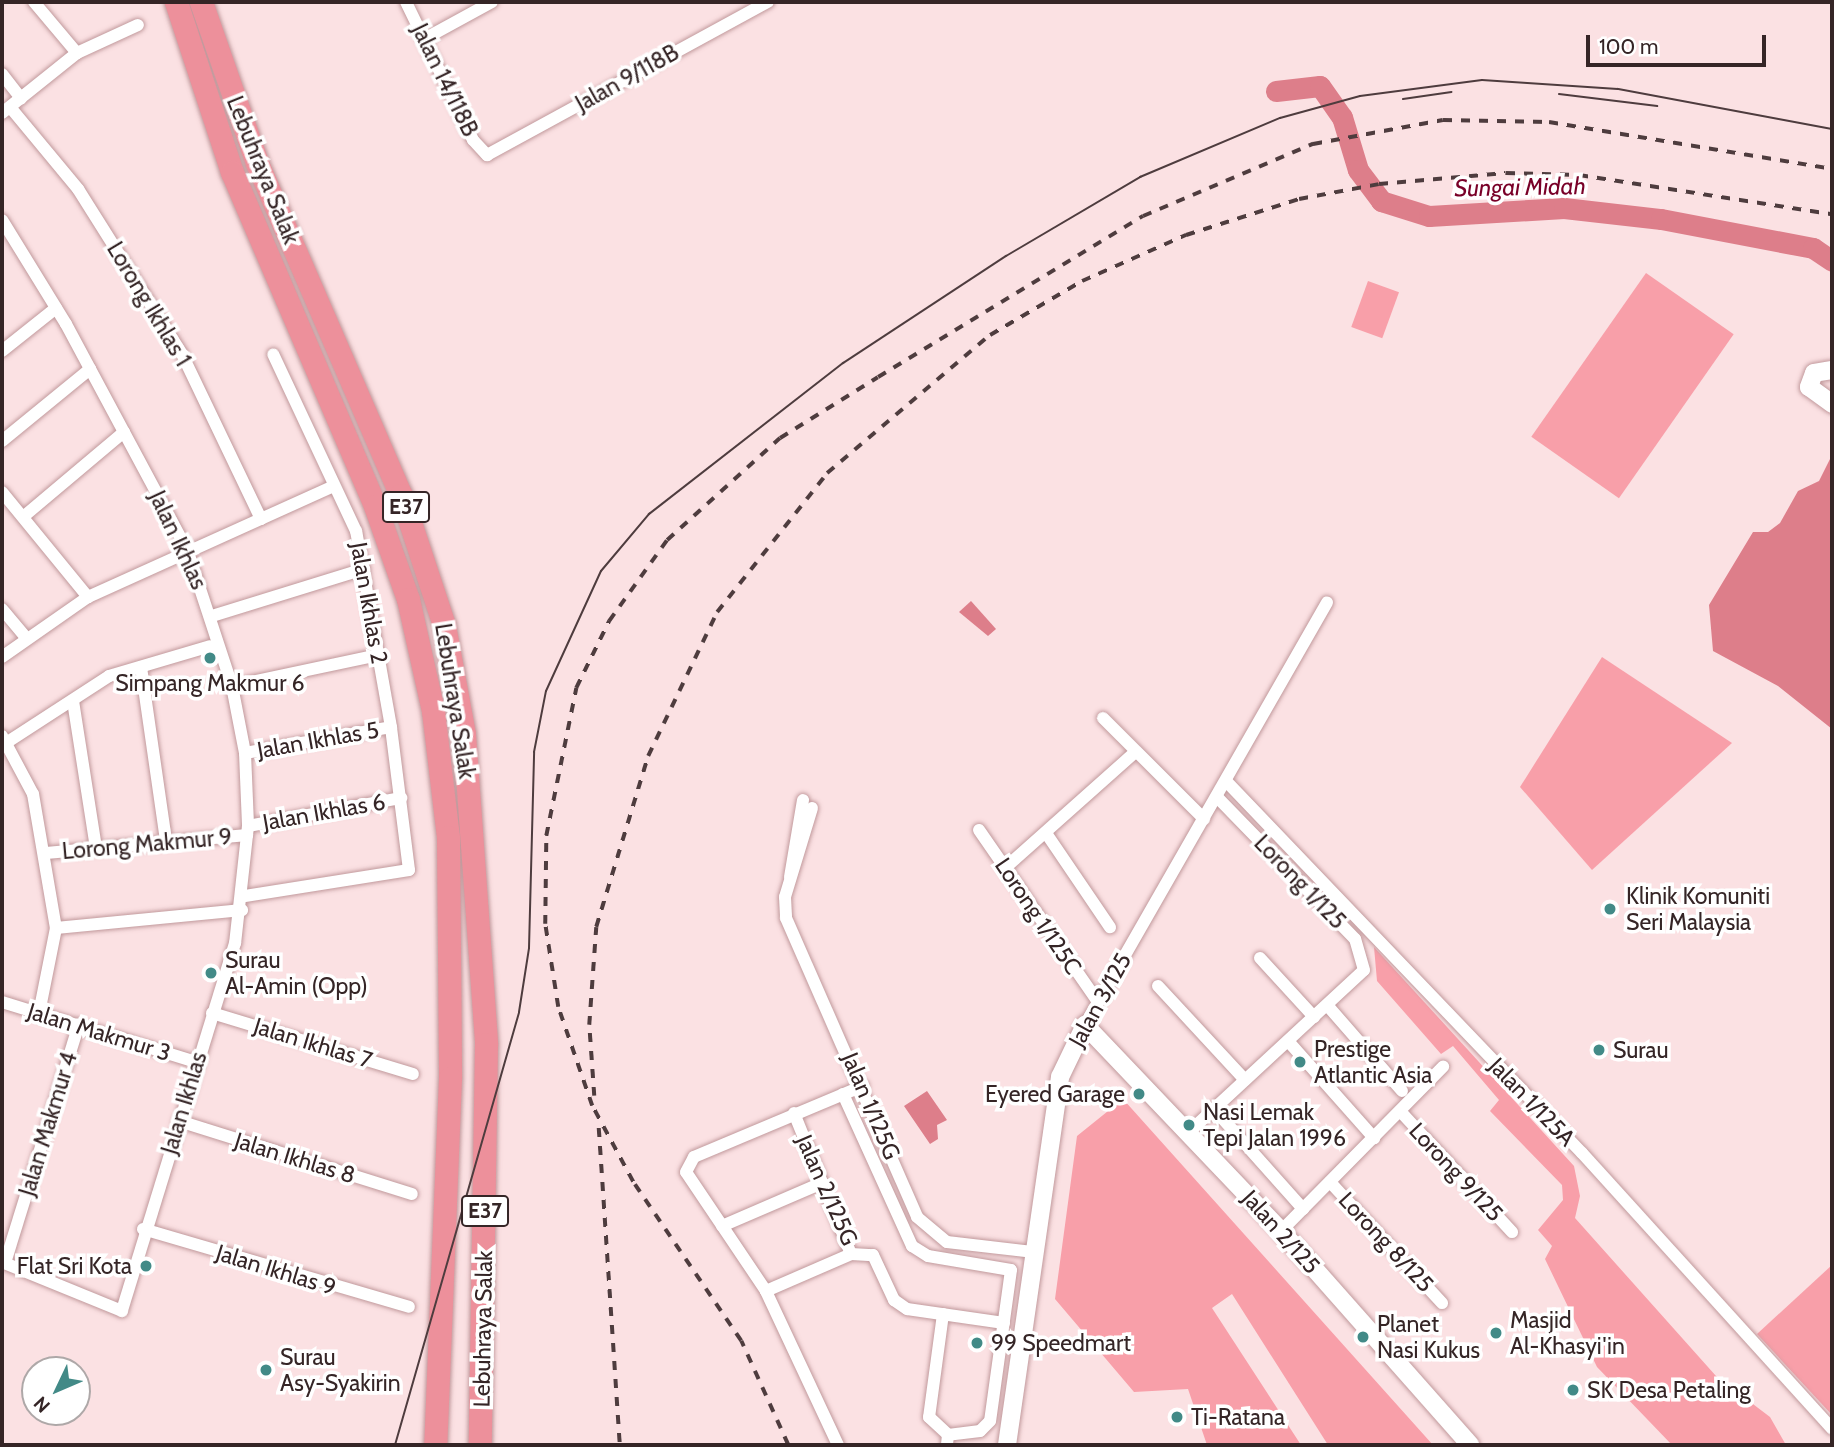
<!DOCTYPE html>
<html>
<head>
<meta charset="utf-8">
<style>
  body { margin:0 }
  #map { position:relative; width:1834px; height:1447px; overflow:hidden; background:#fbe1e3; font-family:Cabin,sans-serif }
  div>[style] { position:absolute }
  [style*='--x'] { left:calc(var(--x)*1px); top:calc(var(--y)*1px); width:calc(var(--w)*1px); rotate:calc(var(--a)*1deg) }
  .green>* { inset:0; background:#f89fa9; transform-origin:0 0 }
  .water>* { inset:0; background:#dd7e8a }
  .river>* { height:21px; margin:-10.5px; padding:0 10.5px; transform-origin:10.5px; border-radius:10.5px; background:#dd7e8a }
  .roads { filter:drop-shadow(0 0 2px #c1999c) drop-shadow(0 0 2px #c1999c) }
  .street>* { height:12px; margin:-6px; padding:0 6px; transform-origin:6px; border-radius:6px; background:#fff }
  .secondary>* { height:18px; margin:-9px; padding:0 9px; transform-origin:9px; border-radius:9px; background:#fff }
  .highway>* { height:23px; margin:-11.5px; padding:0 11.5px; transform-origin:11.5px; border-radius:11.5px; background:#ed909b }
  .tram>* { height:2px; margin:-1px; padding:0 1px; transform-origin:1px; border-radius:1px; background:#4e3c3e }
  .rail>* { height:3.5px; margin-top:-1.75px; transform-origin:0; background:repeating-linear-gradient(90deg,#4e3c3e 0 9px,transparent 0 18px) }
  .dots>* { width:19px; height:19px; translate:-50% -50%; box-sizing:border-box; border:4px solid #fff; border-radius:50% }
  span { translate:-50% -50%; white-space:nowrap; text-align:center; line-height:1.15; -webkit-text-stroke:7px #fff; paint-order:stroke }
  .shield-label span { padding:2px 5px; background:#fff; border:2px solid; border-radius:5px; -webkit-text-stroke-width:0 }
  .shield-label { font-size:21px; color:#352526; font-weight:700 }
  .street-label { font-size:23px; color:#352526 }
  .poi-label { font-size:23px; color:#352526 }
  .left { translate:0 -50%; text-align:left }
  .right { translate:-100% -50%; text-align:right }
  .water-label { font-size:24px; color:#790028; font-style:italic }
  .frame { position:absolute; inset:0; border:4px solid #352526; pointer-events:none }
  .north { position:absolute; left:21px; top:1356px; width:70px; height:70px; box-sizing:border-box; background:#fff; border:2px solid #aea8a8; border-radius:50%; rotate:226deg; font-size:19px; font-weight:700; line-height:28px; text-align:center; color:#352526 }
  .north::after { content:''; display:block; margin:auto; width:24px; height:32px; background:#428a87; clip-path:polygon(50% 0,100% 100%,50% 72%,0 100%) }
  .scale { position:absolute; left:1586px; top:35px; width:180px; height:32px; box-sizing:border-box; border:4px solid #352526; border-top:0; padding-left:9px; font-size:21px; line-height:24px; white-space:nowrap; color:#352526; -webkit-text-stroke:5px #fff; paint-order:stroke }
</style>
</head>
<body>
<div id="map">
  <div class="green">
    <i style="left:1646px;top:273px;width:107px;height:200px;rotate:35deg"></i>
    <i style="left:1368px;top:281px;width:33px;height:49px;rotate:20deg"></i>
    <i style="clip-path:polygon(1602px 657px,1732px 743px,1592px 870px,1520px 787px)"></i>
    <i style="clip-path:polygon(1374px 947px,1574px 1166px,1580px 1196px,1575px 1218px,1716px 1376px,1770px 1417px,1786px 1445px,1672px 1445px,1597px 1367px,1545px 1259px,1552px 1246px,1538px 1230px,1563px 1200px,1562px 1185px,1490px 1111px,1499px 1100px,1453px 1046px,1441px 1054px,1377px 981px)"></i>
    <i style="clip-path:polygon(1123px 1099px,1433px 1445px,1328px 1445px,1232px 1294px,1212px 1308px,1301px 1445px,1207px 1445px,1188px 1389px,1134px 1392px,1055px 1299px,1077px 1136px)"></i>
    <i style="clip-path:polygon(1832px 1265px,1832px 1415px,1757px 1334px)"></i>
  </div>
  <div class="water">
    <i style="clip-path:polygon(1832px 455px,1832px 729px,1778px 686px,1713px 651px,1709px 605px,1753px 532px,1768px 532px,1780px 523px,1798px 491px,1819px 481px)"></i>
    <i style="clip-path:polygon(971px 601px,996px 629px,988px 636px,959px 612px)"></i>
    <i style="clip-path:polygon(927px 1091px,947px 1120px,937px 1125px,938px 1139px,930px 1144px,904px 1106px)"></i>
  </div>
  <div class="river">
    <i style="--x:1276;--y:91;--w:44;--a:-6.5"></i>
    <i style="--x:1320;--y:86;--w:38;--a:55"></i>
    <i style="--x:1342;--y:117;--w:55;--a:73.2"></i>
    <i style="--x:1358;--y:170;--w:39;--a:53"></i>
    <i style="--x:1381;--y:201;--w:50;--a:17.4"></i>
    <i style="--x:1429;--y:216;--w:135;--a:-3.4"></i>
    <i style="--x:1564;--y:208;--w:98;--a:6.5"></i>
    <i style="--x:1661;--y:219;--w:155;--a:10.8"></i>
    <i style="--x:1813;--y:248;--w:23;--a:34"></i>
  </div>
  <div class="roads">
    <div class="street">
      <i style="--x:34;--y:2;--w:67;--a:49.9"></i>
      <i style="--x:406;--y:2;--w:153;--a:64.1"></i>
      <i style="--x:473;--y:140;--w:21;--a:47"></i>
      <i style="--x:487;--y:155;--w:320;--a:-28.6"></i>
      <i style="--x:426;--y:38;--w:75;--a:-28.6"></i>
      <i style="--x:2;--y:74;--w:31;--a:52"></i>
      <i style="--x:10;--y:107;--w:107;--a:50.3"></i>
      <i style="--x:78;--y:189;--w:195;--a:57.8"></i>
      <i style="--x:182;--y:354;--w:183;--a:64.4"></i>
      <i style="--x:2;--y:113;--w:96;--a:-38.7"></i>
      <i style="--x:77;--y:53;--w:67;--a:-24.7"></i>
      <i style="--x:2;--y:220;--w:122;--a:58.4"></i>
      <i style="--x:66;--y:324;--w:259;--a:61.8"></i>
      <i style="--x:188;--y:552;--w:141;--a:71.8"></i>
      <i style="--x:232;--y:686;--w:68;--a:79"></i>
      <i style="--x:245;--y:753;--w:73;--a:87.6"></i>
      <i style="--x:248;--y:826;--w:118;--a:96.3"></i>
      <i style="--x:235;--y:943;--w:385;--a:107.1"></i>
      <i style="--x:122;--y:1311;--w:130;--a:-157.8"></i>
      <i style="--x:2;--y:351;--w:69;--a:-38.5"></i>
      <i style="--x:2;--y:441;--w:114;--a:-39.3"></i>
      <i style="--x:2;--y:492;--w:136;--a:50.7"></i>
      <i style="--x:23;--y:517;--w:132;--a:-40.1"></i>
      <i style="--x:2;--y:609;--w:39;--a:50"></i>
      <i style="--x:212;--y:616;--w:159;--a:-17.2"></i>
      <i style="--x:2;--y:657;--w:105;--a:-34.9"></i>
      <i style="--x:88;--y:597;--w:270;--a:-24.3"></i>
      <i style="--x:141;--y:667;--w:175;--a:81.8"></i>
      <i style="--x:232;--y:686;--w:149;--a:-12"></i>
      <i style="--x:73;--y:701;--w:149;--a:81.1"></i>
      <i style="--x:1103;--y:718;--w:143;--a:45"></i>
      <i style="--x:2;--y:736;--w:66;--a:61.9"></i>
      <i style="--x:33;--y:794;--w:136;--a:80.3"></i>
      <i style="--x:56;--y:928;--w:87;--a:101.3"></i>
      <i style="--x:6;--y:743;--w:123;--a:-33"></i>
      <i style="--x:109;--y:676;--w:105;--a:-16.5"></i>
      <i style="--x:245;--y:753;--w:148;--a:-10.1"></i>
      <i style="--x:1226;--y:781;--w:515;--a:46.26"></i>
      <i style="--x:1582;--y:1153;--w:372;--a:47.8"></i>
      <i style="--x:812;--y:808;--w:93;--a:106.9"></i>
      <i style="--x:785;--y:897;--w:21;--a:87"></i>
      <i style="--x:786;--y:918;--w:326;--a:66.3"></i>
      <i style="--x:917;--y:1217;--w:39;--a:40"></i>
      <i style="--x:947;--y:1242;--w:88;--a:6.6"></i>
      <i style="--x:248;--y:826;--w:156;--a:-10.4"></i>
      <i style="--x:979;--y:830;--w:209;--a:55.3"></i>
      <i style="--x:1046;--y:833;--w:114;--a:55.8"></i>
      <i style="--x:46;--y:853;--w:202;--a:-5.1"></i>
      <i style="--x:1005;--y:868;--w:173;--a:-41.7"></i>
      <i style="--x:790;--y:877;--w:78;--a:-80.4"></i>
      <i style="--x:245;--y:896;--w:166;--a:-9"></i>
      <i style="--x:409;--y:870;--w:144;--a:-97.2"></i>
      <i style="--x:391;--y:727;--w:199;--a:-100.1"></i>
      <i style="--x:356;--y:531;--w:195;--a:-115.1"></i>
      <i style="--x:56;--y:928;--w:187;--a:-5.5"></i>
      <i style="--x:1260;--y:958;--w:80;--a:47.5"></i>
      <i style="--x:1158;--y:986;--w:128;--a:47.2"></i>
      <i style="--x:2;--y:1002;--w:203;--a:17.2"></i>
      <i style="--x:1327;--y:1005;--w:114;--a:48.9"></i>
      <i style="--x:212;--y:1013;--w:210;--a:16.9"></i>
      <i style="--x:1085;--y:1025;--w:487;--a:-60.2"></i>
      <i style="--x:1288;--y:1041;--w:130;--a:48.4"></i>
      <i style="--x:843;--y:1094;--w:167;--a:65.6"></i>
      <i style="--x:912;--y:1246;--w:19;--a:32"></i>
      <i style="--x:928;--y:1256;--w:84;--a:9.6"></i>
      <i style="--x:1011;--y:1270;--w:152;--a:97.9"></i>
      <i style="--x:990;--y:1421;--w:14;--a:135"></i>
      <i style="--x:980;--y:1431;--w:32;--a:173"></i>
      <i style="--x:1214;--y:1109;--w:134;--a:48.3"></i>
      <i style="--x:1400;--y:1111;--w:165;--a:47.2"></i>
      <i style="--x:794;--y:1113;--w:152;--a:68"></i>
      <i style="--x:851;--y:1254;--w:22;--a:3"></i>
      <i style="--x:873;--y:1255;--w:50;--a:65"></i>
      <i style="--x:894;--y:1300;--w:16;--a:35"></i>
      <i style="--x:907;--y:1309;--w:98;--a:8.2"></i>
      <i style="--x:179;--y:1121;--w:244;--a:17.4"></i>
      <i style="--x:1189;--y:1132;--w:238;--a:-42.8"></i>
      <i style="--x:1364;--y:970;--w:32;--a:-106"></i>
      <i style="--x:1355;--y:939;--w:198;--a:-134.2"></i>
      <i style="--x:1330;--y:1182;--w:165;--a:47.2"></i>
      <i style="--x:722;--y:1226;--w:109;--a:-23.3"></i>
      <i style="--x:143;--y:1229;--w:277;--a:16.3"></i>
      <i style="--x:1281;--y:1231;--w:231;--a:-45.4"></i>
      <i style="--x:5;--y:1263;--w:250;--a:-72.8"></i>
      <i style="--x:766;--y:1291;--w:93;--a:-23.5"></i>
      <i style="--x:943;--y:1314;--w:104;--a:97.7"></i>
      <i style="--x:929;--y:1417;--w:26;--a:43"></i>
      <i style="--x:948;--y:1435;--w:10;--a:96"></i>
      <i style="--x:838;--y:1445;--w:170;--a:-115.1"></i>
      <i style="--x:766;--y:1291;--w:143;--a:-123.9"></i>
      <i style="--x:686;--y:1172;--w:17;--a:-62"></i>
      <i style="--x:694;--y:1157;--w:183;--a:-22.8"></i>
    </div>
    <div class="secondary">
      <i style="--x:1832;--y:370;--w:18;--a:171"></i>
      <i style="--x:1814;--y:373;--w:15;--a:110"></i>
      <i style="--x:1809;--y:387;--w:29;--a:36"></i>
      <i style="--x:1007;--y:1445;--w:372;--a:-81.8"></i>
      <i style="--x:1060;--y:1077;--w:58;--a:-64.3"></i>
      <i style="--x:1085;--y:1025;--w:284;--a:46.4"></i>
      <i style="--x:1281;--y:1231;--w:286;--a:48.5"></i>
    </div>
    <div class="highway">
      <i style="--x:176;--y:2;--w:179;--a:71.8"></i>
      <i style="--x:232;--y:172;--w:363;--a:66.8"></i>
      <i style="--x:375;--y:506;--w:99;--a:70.5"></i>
      <i style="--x:408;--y:599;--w:115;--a:77.4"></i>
      <i style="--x:433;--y:711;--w:127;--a:83.2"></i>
      <i style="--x:448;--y:837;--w:241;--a:89.5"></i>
      <i style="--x:450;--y:1078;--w:367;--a:92.3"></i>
      <i style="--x:201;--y:2;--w:170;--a:70.8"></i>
      <i style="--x:257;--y:163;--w:362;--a:66.6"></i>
      <i style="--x:401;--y:495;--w:137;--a:71.7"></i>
      <i style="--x:444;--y:625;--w:111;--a:79.6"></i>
      <i style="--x:464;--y:734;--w:311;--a:85.9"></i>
      <i style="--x:486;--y:1044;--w:401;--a:90.9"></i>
    </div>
  </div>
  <div class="tram">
    <i style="--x:1559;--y:94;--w:99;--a:7"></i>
    <i style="--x:1403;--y:99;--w:49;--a:-8.3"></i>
    <i style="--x:395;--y:1445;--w:450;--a:-74"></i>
    <i style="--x:519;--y:1012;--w:65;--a:-81.1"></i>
    <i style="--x:529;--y:948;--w:196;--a:-88.5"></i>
    <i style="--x:534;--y:752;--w:62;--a:-78.9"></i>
    <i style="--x:546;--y:691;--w:132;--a:-65.4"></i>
    <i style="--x:601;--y:571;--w:75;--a:-49.9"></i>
    <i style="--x:649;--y:514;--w:246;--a:-37.9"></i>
    <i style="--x:843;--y:363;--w:195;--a:-33.3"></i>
    <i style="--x:1006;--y:256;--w:156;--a:-30.5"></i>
    <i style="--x:1140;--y:177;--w:152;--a:-22.9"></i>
    <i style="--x:1280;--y:118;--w:83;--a:-15.4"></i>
    <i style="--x:1360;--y:96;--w:123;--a:-7.5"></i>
    <i style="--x:1482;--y:80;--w:136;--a:3.8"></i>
    <i style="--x:1618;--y:89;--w:218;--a:10.6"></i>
  </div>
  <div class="rail">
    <i style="--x:594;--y:1096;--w:71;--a:-94"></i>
    <i style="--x:589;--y:1025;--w:98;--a:-85.9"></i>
    <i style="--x:596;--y:927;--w:179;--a:-73.1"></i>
    <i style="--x:648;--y:756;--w:160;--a:-64.4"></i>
    <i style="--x:717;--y:612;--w:177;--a:-51.6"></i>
    <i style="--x:827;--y:473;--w:214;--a:-40.3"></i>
    <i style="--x:990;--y:335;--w:107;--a:-30.4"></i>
    <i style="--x:1082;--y:281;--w:114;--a:-23.9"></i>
    <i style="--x:1186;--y:235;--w:119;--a:-17.7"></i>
    <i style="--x:1299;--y:199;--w:81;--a:-10.6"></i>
    <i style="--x:1379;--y:184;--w:127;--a:-5"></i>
    <i style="--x:1506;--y:173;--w:73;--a:1.6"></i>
    <i style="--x:1579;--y:175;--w:256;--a:8.8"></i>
    <i style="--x:599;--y:1128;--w:318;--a:86.2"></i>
    <i style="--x:788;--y:1445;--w:114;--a:-114.3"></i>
    <i style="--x:741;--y:1341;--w:192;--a:-124.2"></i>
    <i style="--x:633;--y:1182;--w:86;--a:-118.3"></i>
    <i style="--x:592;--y:1106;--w:105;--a:-109"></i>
    <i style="--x:558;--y:1007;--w:84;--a:-98.9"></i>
    <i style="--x:545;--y:924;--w:88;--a:-89.3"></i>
    <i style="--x:546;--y:836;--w:151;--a:-78.5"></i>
    <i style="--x:576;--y:688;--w:75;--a:-63.8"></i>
    <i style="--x:609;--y:621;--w:100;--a:-54.4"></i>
    <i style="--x:667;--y:540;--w:152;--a:-42.1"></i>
    <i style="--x:780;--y:438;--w:115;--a:-31.9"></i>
    <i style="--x:878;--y:377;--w:310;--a:-31.3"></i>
    <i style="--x:1143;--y:216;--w:185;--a:-23"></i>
    <i style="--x:1313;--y:144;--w:132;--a:-10.5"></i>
    <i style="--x:1443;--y:120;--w:106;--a:1.1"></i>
    <i style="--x:1549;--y:122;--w:287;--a:9.4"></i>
  </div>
  <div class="dots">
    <i style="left:210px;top:658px;background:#428a87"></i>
    <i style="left:1610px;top:909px;background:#428a87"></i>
    <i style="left:211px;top:973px;background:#428a87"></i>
    <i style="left:1599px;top:1050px;background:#428a87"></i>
    <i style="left:1300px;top:1062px;background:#428a87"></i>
    <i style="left:1139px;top:1094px;background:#428a87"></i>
    <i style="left:1189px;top:1125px;background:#428a87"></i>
    <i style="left:146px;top:1266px;background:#428a87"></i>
    <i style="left:1496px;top:1333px;background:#428a87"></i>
    <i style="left:1363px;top:1337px;background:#428a87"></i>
    <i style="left:977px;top:1343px;background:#428a87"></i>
    <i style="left:266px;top:1370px;background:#428a87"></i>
    <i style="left:1573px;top:1390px;background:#428a87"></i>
    <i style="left:1177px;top:1417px;background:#428a87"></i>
  </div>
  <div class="shield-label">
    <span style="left:406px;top:507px">E37</span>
    <span style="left:485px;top:1211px">E37</span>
  </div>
  <div class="street-label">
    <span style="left:627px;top:78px;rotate:-29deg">Jalan 9/118B</span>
    <span style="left:445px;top:80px;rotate:64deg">Jalan 14/118B</span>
    <span style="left:263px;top:170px;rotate:68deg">Lebuhraya Salak</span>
    <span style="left:149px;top:304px;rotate:59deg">Lorong Ikhlas 1</span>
    <span style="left:178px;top:540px;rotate:65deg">Jalan Ikhlas</span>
    <span style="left:369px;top:603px;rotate:80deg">Jalan Ikhlas 2</span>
    <span style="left:455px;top:701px;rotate:81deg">Lebuhraya Salak</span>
    <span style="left:318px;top:740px;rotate:-10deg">Jalan Ikhlas 5</span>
    <span style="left:324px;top:812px;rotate:-10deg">Jalan Ikhlas 6</span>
    <span style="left:147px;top:844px;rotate:-5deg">Lorong Makmur 9</span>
    <span style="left:1300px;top:882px;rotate:46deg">Lorong 1/125</span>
    <span style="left:1038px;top:916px;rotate:56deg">Lorong 1/125C</span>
    <span style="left:1100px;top:1000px;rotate:-61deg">Jalan 3/125</span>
    <span style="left:99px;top:1032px;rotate:17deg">Jalan Makmur 3</span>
    <span style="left:313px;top:1043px;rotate:17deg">Jalan Ikhlas 7</span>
    <span style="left:1532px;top:1102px;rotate:46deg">Jalan 1/125A</span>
    <span style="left:184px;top:1103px;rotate:-73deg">Jalan Ikhlas</span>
    <span style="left:871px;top:1106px;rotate:67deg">Jalan 1/125G</span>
    <span style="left:48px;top:1124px;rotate:-73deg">Jalan Makmur 4</span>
    <span style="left:295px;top:1158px;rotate:17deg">Jalan Ikhlas 8</span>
    <span style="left:1456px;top:1172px;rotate:47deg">Lorong 9/125</span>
    <span style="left:827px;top:1190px;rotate:66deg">Jalan 2/125G</span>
    <span style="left:1281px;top:1232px;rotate:48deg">Jalan 2/125</span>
    <span style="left:1386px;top:1242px;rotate:47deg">Lorong 8/125</span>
    <span style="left:276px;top:1270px;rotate:17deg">Jalan Ikhlas 9</span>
    <span style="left:483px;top:1329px;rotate:-89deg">Lebuhraya Salak</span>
  </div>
  <div class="poi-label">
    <span style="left:210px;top:683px">Simpang Makmur 6</span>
    <span class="left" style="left:1626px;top:909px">Klinik Komuniti<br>Seri Malaysia</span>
    <span class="left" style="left:225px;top:973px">Surau<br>Al-Amin (Opp)</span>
    <span class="left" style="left:1314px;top:1062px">Prestige<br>Atlantic Asia</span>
    <span class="left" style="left:1613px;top:1050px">Surau</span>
    <span class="right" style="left:1125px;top:1094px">Eyered Garage</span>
    <span class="left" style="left:1203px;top:1125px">Nasi Lemak<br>Tepi Jalan 1996</span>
    <span class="right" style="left:132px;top:1266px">Flat Sri Kota</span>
    <span class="left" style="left:1510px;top:1333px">Masjid<br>Al-Khasyi'in</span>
    <span class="left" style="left:1377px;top:1337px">Planet<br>Nasi Kukus</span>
    <span class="left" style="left:991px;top:1343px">99 Speedmart</span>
    <span class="left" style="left:280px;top:1370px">Surau<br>Asy-Syakirin</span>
    <span class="left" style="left:1587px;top:1390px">SK Desa Petaling</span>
    <span class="left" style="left:1191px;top:1417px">Ti-Ratana</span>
  </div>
  <div class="water-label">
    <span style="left:1520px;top:187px;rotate:-1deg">Sungai Midah</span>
  </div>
  <div class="frame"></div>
  <div class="north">N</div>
  <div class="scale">100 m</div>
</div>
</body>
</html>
